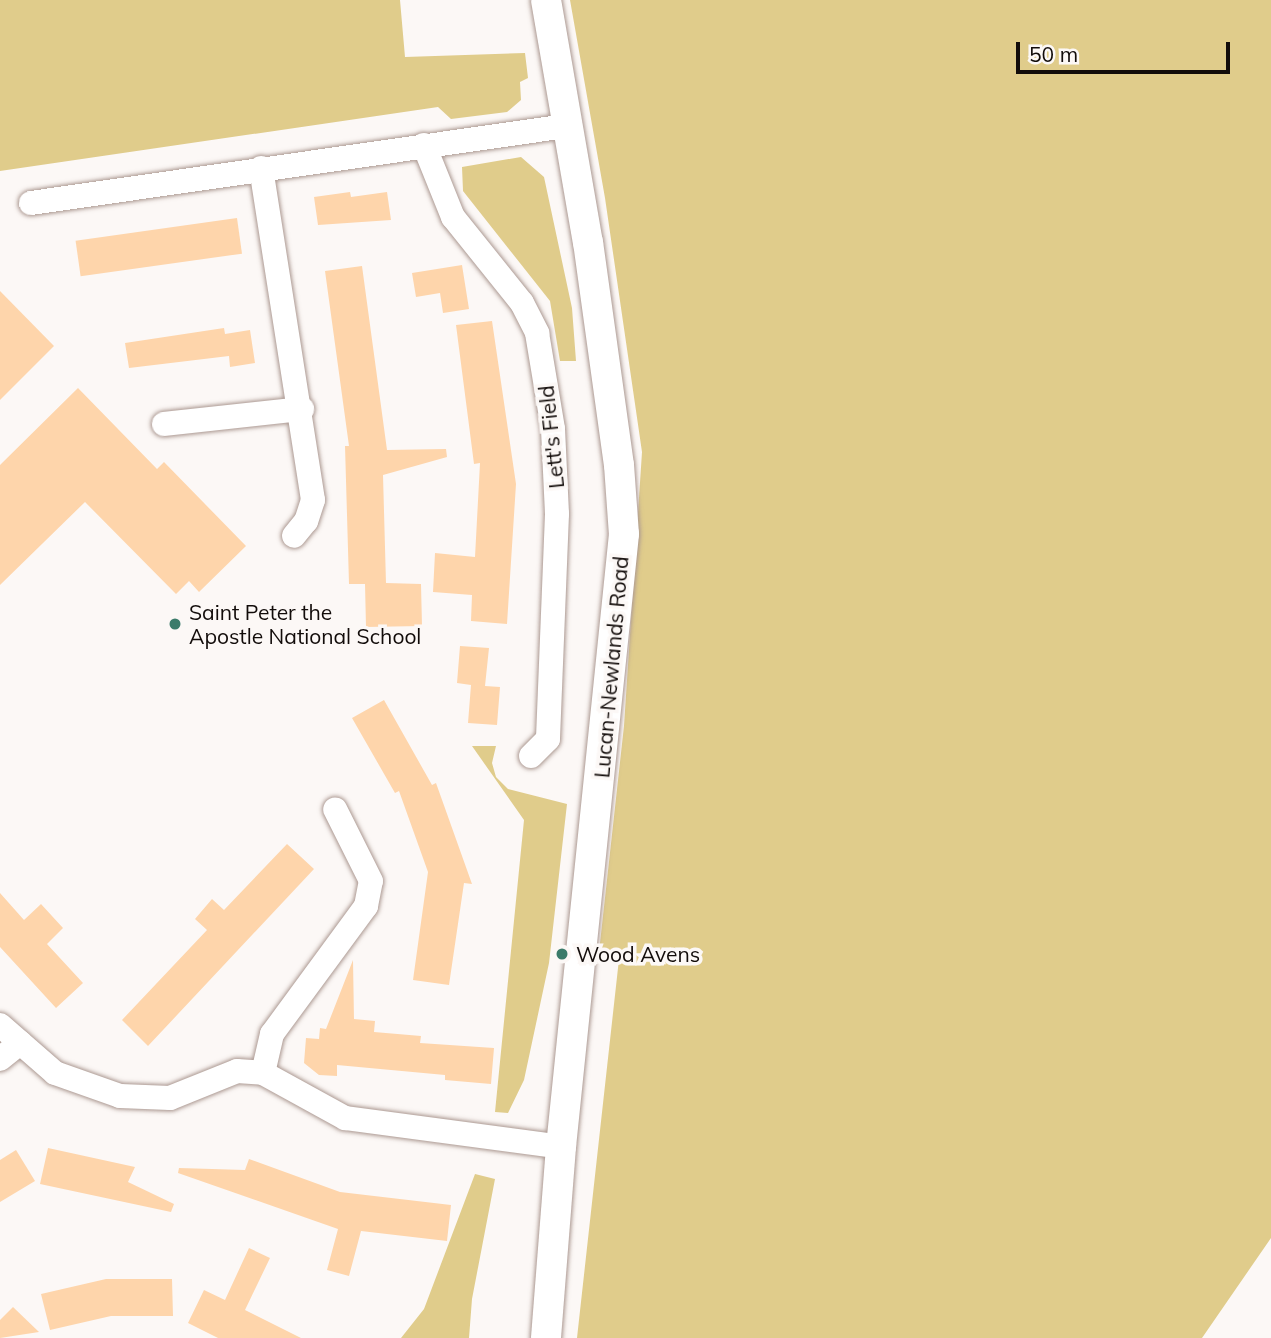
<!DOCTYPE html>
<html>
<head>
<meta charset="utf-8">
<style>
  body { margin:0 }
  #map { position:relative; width:1271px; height:1338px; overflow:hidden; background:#fcf8f6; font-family:Mulish,sans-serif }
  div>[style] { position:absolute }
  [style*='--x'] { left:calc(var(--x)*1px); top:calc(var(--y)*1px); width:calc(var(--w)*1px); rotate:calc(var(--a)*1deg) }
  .green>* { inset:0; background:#e0cc8b }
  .building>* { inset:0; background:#fed5ab; transform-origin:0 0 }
  .roads { filter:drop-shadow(0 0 2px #ac9992) drop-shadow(0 0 2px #ac9992) }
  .minor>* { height:24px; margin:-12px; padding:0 12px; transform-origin:12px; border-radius:12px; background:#fff }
  .tertiary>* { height:30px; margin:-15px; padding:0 15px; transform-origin:15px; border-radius:15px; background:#fff }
  .dots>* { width:19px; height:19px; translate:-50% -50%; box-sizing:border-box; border:4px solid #fcf8f6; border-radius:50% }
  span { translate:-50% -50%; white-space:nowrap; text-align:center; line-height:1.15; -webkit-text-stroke:7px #fcf8f6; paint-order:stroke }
  .street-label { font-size:21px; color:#120c0a }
  .poi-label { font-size:21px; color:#120c0a }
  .left { translate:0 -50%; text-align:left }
  .scale { position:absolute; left:1016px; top:42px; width:214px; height:32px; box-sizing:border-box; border:4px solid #120c0a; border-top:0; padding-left:9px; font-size:21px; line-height:24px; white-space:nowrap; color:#120c0a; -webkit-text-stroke:5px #fcf8f6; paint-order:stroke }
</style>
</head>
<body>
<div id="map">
  <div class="green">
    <i style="clip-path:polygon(0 0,400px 0,405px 57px,525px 53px,528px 78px,520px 82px,521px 100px,507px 112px,451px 119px,438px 107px,0 171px)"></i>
    <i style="clip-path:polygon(570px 0,1271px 0,1271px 1238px,1202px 1338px,577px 1338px,619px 959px,599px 952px,624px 726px,642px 452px,605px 198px)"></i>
    <i style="clip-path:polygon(521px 157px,544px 177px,572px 308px,576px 361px,560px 361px,550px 301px,463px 191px,462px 167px)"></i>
    <i style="clip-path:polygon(472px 746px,496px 746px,492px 763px,496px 777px,508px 789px,567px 804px,549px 963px,524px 1080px,508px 1113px,495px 1112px,524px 820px)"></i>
    <i style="clip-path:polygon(475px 1174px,495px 1179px,472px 1299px,469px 1338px,401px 1338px,424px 1309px)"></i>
  </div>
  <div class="building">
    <i style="clip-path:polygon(350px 192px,351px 197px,387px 192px,391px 220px,318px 225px,314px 197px)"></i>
    <i style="left:237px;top:218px;width:36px;height:163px;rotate:82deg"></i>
    <i style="clip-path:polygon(462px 265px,469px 309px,443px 313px,440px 293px,416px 297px,412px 273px)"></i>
    <i style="clip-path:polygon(362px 266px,387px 450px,446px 449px,447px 457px,383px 475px,386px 583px,421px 584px,422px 626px,366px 627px,365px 584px,349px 584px,345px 446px,349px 446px,325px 271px)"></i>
    <i style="clip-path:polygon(0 291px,54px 346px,0 400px)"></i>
    <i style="clip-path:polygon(492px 321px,516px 484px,507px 624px,471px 621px,472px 595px,433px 592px,435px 553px,475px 557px,480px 463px,474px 464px,456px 325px)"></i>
    <i style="clip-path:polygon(224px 328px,225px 334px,250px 330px,255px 363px,230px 367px,229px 356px,129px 368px,125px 343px)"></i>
    <i style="clip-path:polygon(78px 388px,157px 469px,164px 462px,246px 546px,199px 592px,189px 581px,176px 594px,85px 502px,0 585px,0 465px)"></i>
    <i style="clip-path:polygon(460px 646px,489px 648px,485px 686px,500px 687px,497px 725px,468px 723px,471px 685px,457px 683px)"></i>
    <i style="clip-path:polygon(384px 700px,432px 785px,436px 783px,472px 884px,464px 883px,449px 985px,413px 980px,428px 872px,399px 791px,395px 793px,352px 718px)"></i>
    <i style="clip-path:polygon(287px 844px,314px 869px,148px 1046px,122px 1020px,207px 930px,195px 919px,212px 899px,224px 910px)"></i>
    <i style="clip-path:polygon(0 893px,24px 920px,41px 904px,63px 928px,47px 944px,83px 983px,56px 1008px,0 947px)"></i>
    <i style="clip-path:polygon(353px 960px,354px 1019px,375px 1021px,374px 1032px,421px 1036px,420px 1043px,494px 1048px,491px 1084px,445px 1080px,445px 1075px,337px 1065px,337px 1076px,319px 1075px,304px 1063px,306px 1038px,319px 1039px,320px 1028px,326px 1029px)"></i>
    <i style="clip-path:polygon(48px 1148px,135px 1167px,128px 1182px,174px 1204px,171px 1212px,40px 1184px)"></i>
    <i style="clip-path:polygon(16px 1150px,35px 1181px,0 1202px,0 1160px)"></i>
    <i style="clip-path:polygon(249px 1159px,340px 1192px,451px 1205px,447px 1241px,361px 1231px,349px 1276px,327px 1270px,338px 1229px,178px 1173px,179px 1168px,245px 1170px)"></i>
    <i style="clip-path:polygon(249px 1248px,270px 1258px,245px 1310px,301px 1338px,218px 1338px,188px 1323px,204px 1290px,225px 1300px)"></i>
    <i style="clip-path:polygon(106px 1279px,172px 1279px,173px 1316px,111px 1316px,50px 1330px,41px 1294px)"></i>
    <i style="clip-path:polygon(13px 1307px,39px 1332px,0 1338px,0 1320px)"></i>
  </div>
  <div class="roads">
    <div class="minor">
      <i style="--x:424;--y:145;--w:78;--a:68.1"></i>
      <i style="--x:453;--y:217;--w:110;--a:51.3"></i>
      <i style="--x:522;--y:303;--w:34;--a:63"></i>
      <i style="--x:537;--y:333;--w:97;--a:80.5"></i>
      <i style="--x:553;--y:429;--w:85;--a:87.3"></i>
      <i style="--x:557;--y:514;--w:225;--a:92.3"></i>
      <i style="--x:548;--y:739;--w:24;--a:135"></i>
      <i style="--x:261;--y:168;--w:336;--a:81.1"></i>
      <i style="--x:313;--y:500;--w:22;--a:108"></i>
      <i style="--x:306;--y:521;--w:19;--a:129"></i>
      <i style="--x:31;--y:203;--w:541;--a:-8.19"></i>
      <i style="--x:164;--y:424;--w:139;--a:-6.2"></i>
      <i style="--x:0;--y:1025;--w:73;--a:41.1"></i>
      <i style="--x:55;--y:1073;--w:69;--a:19.5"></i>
      <i style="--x:120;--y:1096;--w:50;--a:2.3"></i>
      <i style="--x:170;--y:1098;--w:72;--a:-21.9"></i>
      <i style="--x:237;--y:1071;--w:26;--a:4"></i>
      <i style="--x:263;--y:1073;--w:94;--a:28.8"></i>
      <i style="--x:345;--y:1118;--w:218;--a:7.6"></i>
      <i style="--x:0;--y:1059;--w:26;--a:-39"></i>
      <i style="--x:263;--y:1073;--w:40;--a:-77"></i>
      <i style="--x:272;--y:1034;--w:159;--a:-53.7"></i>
      <i style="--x:366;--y:906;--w:25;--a:-79"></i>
      <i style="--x:371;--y:881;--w:80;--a:-116.6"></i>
    </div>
    <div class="tertiary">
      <i style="--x:546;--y:0;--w:246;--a:80.2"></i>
      <i style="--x:588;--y:242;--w:225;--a:82.1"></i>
      <i style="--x:619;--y:465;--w:69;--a:85.9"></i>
      <i style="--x:624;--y:534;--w:616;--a:95.87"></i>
      <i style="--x:561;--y:1147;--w:192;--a:94.5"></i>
    </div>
  </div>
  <div class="dots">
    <i style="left:175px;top:624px;background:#3b7b6a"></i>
    <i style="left:562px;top:954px;background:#3b7b6a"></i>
  </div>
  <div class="street-label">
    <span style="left:551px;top:437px;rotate:-96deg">Lett's Field</span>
    <span style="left:611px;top:667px;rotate:-85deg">Lucan-Newlands Road</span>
  </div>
  <div class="poi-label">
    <span class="left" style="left:189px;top:624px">Saint Peter the<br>Apostle National School</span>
    <span class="left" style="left:576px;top:954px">Wood Avens</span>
  </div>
  <div class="scale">50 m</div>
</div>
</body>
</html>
